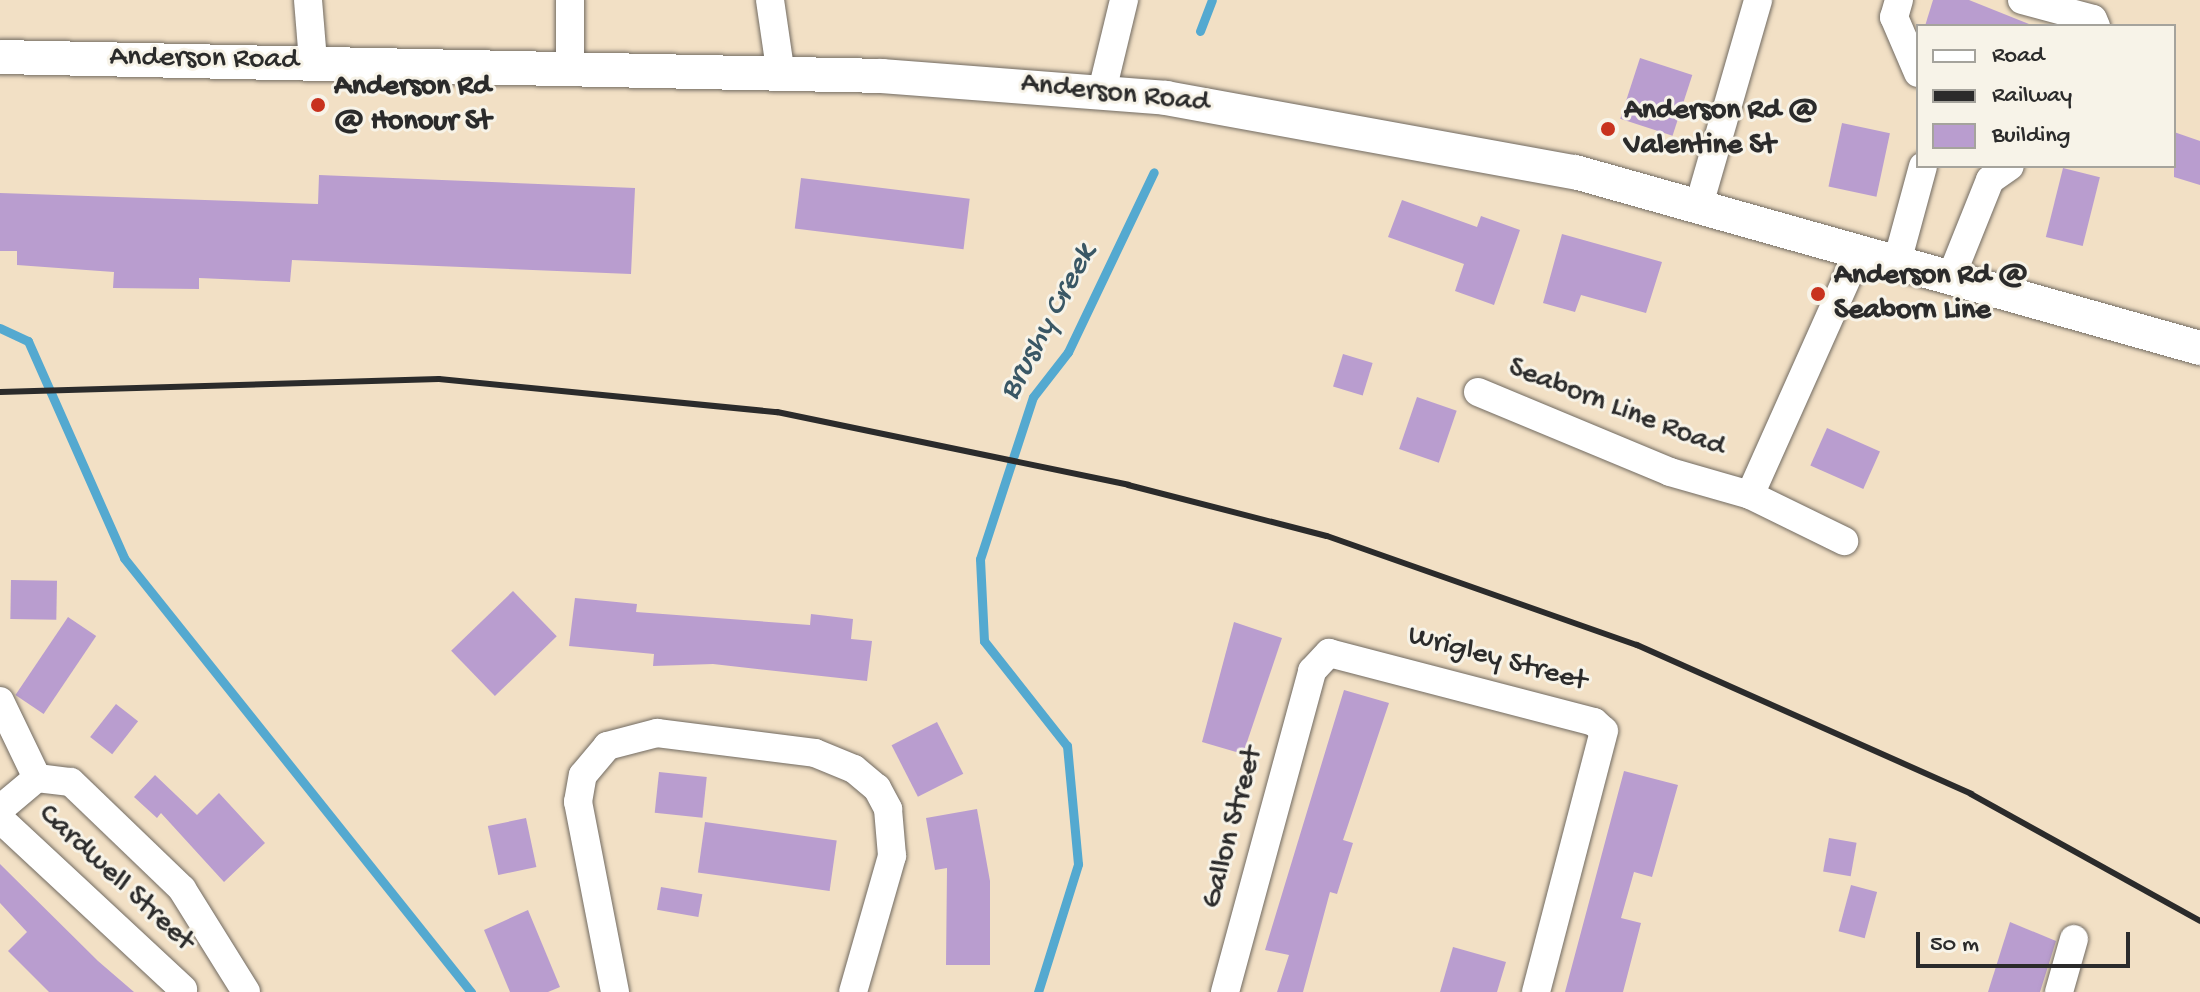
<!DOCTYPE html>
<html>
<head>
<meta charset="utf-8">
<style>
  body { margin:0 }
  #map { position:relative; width:2200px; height:992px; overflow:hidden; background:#f2e0c5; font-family:"Gochi Hand",sans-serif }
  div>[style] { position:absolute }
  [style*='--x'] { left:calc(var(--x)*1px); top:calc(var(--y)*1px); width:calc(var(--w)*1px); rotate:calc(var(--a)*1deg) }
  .stream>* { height:9px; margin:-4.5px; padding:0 4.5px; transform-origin:4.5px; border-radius:4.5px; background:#54a9d0 }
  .building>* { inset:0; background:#b99dcf; transform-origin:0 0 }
  .roads { filter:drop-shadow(0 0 2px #716a61) drop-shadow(0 0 2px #716a61) }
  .minor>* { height:28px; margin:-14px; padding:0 14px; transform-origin:14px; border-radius:14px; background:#fff }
  .major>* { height:34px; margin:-17px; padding:0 17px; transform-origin:17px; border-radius:17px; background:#fff }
  .rail>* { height:6px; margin:-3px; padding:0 3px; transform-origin:3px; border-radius:3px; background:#2b2b2b }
  .dots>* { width:22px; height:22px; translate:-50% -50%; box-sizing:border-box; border:4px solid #f7f3e8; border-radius:50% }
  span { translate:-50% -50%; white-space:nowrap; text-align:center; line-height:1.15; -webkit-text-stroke:6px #f7f3e8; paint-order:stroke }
  .street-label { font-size:30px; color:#2b2b2b }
  .poi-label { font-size:30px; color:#2b2b2b; font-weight:700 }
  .left { translate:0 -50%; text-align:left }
  .water-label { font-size:32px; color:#395765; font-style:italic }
  .legend { position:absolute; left:1916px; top:24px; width:260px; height:144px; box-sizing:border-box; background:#f7f3e8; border:2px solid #a5a39c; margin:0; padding:10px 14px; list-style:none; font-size:24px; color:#2b2b2b }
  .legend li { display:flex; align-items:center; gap:16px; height:40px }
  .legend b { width:40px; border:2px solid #a5a39c }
  .scale { position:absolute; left:1916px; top:932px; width:214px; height:36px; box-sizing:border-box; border:4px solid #2b2b2b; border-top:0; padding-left:10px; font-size:24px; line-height:28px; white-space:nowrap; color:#2b2b2b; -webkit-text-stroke:6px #f7f3e8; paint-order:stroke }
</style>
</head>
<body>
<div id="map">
  <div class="stream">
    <i style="--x:1200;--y:31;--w:33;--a:-69"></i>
    <i style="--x:0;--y:328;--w:31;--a:25"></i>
    <i style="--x:28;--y:341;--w:237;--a:66.1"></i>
    <i style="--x:124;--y:558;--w:556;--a:51.36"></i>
    <i style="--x:1038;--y:992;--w:134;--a:-72.6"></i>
    <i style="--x:1078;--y:864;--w:119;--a:-95.3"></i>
    <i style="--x:1067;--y:746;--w:134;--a:-128.3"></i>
    <i style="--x:984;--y:641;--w:82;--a:-92.8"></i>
    <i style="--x:980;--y:559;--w:170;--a:-71.9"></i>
    <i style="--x:1033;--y:397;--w:57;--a:-52.1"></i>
    <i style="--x:1068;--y:352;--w:199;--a:-64.5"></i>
  </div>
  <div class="building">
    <i style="clip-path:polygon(1933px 0,1969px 0,2034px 26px,1925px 26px)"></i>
    <i style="left:1640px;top:58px;width:55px;height:64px;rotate:18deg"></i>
    <i style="left:1842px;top:123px;width:49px;height:65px;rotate:12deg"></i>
    <i style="clip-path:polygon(2174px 132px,2200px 141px,2200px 185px,2174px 177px)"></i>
    <i style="left:2063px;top:168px;width:38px;height:71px;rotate:14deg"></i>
    <i style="clip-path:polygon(319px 175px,635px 188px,631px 274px,292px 260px,290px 282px,199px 278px,199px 289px,113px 288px,114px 272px,17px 265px,17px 251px,0 251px,0 193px,318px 204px)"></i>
    <i style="left:801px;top:178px;width:170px;height:51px;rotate:7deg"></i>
    <i style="clip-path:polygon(1402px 200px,1477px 227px,1481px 216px,1520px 230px,1494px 305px,1455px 291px,1464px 264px,1388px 237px)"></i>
    <i style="clip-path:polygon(1562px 234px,1662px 262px,1646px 313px,1581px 295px,1575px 312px,1543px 303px)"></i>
    <i style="left:1343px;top:354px;width:31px;height:34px;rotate:17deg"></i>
    <i style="left:1417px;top:397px;width:42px;height:55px;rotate:19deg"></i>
    <i style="left:1827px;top:428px;width:58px;height:41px;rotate:24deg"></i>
    <i style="left:11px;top:580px;width:46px;height:39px;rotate:1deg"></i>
    <i style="left:513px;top:591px;width:63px;height:86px;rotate:46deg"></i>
    <i style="clip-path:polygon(575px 598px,637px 604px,636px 612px,810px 625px,811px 614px,853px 619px,851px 639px,872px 641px,867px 681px,713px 664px,653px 666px,654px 654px,569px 646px)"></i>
    <i style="left:68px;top:617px;width:34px;height:94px;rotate:34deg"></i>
    <i style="clip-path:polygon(1234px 622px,1282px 638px,1243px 754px,1202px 742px)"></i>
    <i style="clip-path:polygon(1344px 690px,1389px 703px,1343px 840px,1353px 843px,1337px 894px,1330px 892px,1303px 992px,1277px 992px,1289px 955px,1265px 950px)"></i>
    <i style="left:116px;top:704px;width:28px;height:42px;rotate:38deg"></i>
    <i style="left:937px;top:722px;width:58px;height:51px;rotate:63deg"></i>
    <i style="clip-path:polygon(1624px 771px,1678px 785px,1652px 877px,1634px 872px,1621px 918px,1641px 923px,1623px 992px,1565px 992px)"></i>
    <i style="left:659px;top:772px;width:48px;height:41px;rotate:6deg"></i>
    <i style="clip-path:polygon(155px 775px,197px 815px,219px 793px,265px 843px,224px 882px,161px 813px,157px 818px,134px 797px)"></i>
    <i style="clip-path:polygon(977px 809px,990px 881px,990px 965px,946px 965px,947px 868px,935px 870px,926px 818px)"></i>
    <i style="left:526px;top:818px;width:50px;height:39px;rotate:78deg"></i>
    <i style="left:705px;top:822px;width:133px;height:51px;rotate:8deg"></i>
    <i style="left:1829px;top:838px;width:28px;height:34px;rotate:10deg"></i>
    <i style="clip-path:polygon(0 864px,98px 961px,134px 992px,49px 992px,8px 951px,27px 932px,0 903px)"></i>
    <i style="left:1851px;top:885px;width:27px;height:48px;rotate:15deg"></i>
    <i style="left:661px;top:887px;width:42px;height:23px;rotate:10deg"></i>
    <i style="clip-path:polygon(528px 910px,560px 987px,548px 992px,510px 992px,484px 930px)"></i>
    <i style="clip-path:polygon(2010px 922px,2056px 941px,2040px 992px,1988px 992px)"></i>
    <i style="clip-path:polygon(1453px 947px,1506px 962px,1497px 992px,1440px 992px)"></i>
  </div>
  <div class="roads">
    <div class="minor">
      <i style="--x:308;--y:0;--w:61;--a:85.3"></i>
      <i style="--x:570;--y:0;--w:69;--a:90"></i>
      <i style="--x:770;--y:0;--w:76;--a:81.7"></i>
      <i style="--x:1899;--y:0;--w:18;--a:106"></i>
      <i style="--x:1894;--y:17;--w:61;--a:66.8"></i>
      <i style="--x:2022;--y:0;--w:73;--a:15"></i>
      <i style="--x:2093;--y:19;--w:8;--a:67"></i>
      <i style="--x:1102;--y:91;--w:94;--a:-76.4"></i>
      <i style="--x:1699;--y:205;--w:213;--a:-73.9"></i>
      <i style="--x:1897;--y:262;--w:99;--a:-74.8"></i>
      <i style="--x:1951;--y:277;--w:105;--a:-68.1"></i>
      <i style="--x:1990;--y:180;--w:24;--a:-35"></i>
      <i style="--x:1478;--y:392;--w:208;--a:22.6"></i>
      <i style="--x:1670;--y:472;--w:83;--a:16"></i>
      <i style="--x:1750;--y:495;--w:267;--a:-65.9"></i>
      <i style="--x:1750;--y:495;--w:105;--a:26.1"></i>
      <i style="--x:0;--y:701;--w:85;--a:64.3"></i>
      <i style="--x:0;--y:809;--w:48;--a:-40"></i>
      <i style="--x:37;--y:778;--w:34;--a:7"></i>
      <i style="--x:71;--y:782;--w:154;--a:43.9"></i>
      <i style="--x:182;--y:889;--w:121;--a:58.1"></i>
      <i style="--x:0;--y:819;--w:250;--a:42.9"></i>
      <i style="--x:615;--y:992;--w:194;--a:-101"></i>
      <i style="--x:578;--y:802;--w:27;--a:-80"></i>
      <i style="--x:583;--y:775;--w:38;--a:-50"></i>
      <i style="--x:607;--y:746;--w:52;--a:-14.6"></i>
      <i style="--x:657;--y:733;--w:159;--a:7.2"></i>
      <i style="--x:815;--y:753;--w:42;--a:22.3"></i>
      <i style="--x:854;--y:769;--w:30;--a:40"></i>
      <i style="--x:877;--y:788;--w:24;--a:62"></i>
      <i style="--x:888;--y:809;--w:47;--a:85.1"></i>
      <i style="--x:892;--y:856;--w:141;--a:106"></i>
      <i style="--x:1225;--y:992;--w:333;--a:-74.8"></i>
      <i style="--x:1312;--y:671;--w:25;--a:-47"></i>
      <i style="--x:1329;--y:653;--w:274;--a:14.6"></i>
      <i style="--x:1594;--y:722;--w:13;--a:42"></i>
      <i style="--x:1604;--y:731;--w:270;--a:104.6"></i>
      <i style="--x:2059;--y:992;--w:55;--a:-74.2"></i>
    </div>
    <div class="major">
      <i style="--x:0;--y:57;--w:882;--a:1.23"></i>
      <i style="--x:882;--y:76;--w:285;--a:4.4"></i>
      <i style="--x:1166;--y:98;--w:416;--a:10.3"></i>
      <i style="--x:1575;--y:172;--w:649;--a:15.73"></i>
    </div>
  </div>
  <div class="rail">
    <i style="--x:0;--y:392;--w:439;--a:-1.7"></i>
    <i style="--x:439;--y:379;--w:340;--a:5.6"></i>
    <i style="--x:777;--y:412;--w:359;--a:11.7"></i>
    <i style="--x:1128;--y:485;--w:205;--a:14.4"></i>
    <i style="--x:1327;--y:536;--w:329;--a:19.4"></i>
    <i style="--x:1637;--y:645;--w:366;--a:24"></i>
    <i style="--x:1971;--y:794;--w:262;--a:29"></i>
  </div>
  <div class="dots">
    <i style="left:318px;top:105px;background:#c8321e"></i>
    <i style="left:1608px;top:129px;background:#c8321e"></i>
    <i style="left:1818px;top:294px;background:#c8321e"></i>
  </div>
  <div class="street-label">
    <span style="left:204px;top:60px;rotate:1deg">Anderson Road</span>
    <span style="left:1115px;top:95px;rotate:6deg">Anderson Road</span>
    <span style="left:1616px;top:409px;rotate:21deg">Seaborn Line Road</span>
    <span style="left:1497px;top:660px;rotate:15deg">Wrigley Street</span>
    <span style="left:1234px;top:828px;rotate:-75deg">Gallon Street</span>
    <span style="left:115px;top:879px;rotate:43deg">Cardwell Street</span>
  </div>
  <div class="poi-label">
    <span class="left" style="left:334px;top:105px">Anderson Rd<br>@ Honour St</span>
    <span class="left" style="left:1624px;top:129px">Anderson Rd @<br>Valentine St</span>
    <span class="left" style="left:1834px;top:294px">Anderson Rd @<br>Seaborn Line</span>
  </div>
  <div class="water-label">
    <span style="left:1049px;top:323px;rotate:-62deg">Brushy Creek</span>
  </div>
  <ul class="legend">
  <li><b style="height:10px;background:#fff"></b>Road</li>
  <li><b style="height:10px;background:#2b2b2b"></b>Railway</li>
  <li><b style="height:22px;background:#b99dcf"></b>Building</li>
  </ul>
  <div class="scale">50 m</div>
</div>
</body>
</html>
